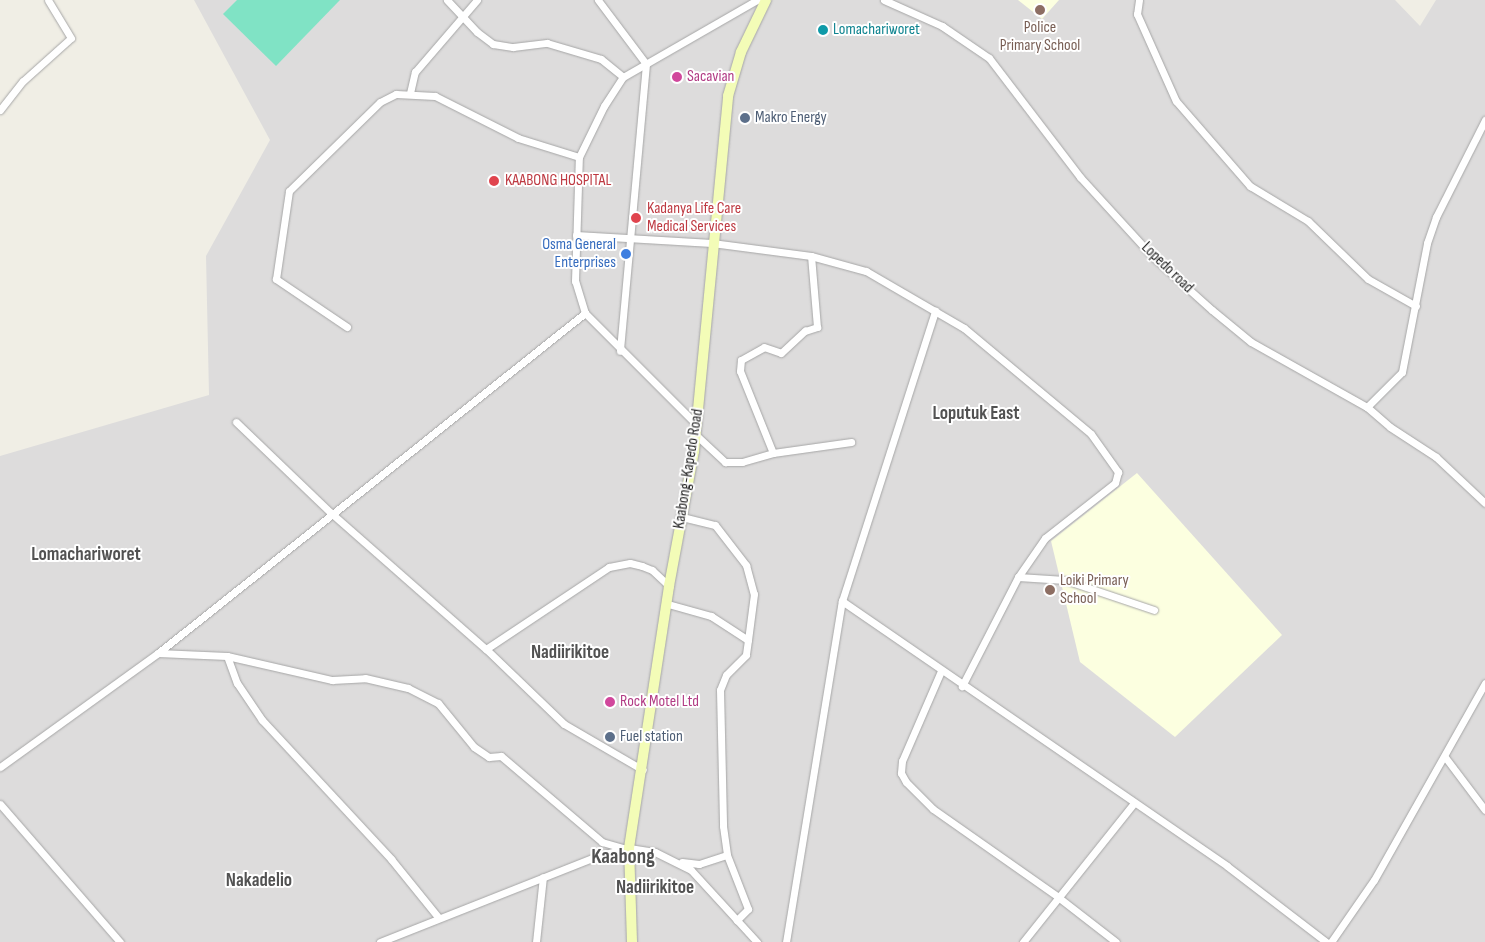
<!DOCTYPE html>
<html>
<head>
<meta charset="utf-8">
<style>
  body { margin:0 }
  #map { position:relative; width:1485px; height:942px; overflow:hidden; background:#f0eee5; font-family:"Sofia Sans Condensed",sans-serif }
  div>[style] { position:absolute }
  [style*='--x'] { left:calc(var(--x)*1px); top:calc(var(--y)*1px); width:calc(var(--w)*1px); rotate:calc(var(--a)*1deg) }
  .residential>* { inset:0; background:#dddcdc }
  .education>* { inset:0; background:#fcffe0 }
  .pitch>* { inset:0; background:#80e3c5 }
  .roads { filter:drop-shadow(0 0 1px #a6a6a6) drop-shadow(0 0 1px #a6a6a6) }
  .street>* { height:7px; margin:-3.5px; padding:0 3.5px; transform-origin:3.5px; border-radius:3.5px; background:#fff }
  .secondary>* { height:10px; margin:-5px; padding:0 5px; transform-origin:5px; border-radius:5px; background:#f3fcb7 }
  .dots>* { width:14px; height:14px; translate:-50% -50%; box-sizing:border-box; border:2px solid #fff; border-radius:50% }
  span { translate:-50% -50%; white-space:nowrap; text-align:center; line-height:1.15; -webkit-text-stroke:4px #fff; paint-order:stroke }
  .education-label { font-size:16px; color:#785e54 }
  .left { translate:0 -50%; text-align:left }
  .culture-label { font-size:16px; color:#0d838f }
  .hotel-label { font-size:16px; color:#b23c85 }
  .service-label { font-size:16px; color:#4e5e75 }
  .health-label { font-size:16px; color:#be3a42 }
  .shop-label { font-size:16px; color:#366cbe }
  .right { translate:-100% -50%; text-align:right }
  .street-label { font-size:16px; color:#1f1f1f }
  .quarter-label { font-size:19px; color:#525252; font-weight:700 }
  .district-label { font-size:21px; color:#525252; font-weight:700 }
</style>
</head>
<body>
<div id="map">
  <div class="residential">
    <i style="clip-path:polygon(194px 0,1395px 0,1420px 26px,1436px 0,1485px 0,1485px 942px,0 942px,0 456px,209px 395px,206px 256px,270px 140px)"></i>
  </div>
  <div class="education">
    <i style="clip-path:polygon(1018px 0,1059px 0,1042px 19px)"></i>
    <i style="clip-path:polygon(1137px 473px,1282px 635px,1175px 737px,1080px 662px,1051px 541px)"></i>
  </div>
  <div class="pitch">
    <i style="clip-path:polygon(237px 0,340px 0,276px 66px,223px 14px)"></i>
  </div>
  <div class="roads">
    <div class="street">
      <i style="--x:447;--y:0;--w:44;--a:46.8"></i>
      <i style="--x:477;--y:32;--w:20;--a:37"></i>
      <i style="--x:493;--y:44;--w:20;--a:9"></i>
      <i style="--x:513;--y:47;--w:34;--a:-7"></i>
      <i style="--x:547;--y:43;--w:56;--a:16.5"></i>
      <i style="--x:601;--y:59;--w:28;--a:39"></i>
      <i style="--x:598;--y:0;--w:80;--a:53.1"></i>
      <i style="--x:646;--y:64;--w:288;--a:95.2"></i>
      <i style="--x:884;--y:0;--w:64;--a:24.1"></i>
      <i style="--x:942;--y:26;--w:57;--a:34.2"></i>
      <i style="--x:989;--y:58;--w:150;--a:52.6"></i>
      <i style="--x:1080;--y:177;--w:110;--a:47.6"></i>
      <i style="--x:1154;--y:258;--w:78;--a:41.9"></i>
      <i style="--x:1212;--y:310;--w:50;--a:39.4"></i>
      <i style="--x:1251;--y:342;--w:133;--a:29.3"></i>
      <i style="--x:1367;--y:407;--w:30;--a:41"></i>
      <i style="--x:1390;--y:427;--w:55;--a:33.1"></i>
      <i style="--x:1436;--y:457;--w:67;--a:43.2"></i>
      <i style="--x:1139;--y:0;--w:14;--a:98"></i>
      <i style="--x:1137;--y:14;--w:95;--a:65.9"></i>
      <i style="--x:1176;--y:101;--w:113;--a:49"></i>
      <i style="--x:1250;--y:186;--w:68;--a:31.1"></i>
      <i style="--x:1308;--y:221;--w:83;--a:44"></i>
      <i style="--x:1368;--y:279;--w:55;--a:29.4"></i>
      <i style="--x:410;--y:93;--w:22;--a:-77"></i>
      <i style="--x:415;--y:72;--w:95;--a:-49.3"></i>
      <i style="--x:0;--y:110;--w:37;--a:-52"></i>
      <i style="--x:23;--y:81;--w:64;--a:-41.9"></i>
      <i style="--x:71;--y:38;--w:44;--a:-121.2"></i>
      <i style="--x:576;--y:235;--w:136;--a:3.4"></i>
      <i style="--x:712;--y:243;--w:100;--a:7.5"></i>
      <i style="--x:811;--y:256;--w:57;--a:15.3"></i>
      <i style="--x:866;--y:271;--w:113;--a:30.2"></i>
      <i style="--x:964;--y:328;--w:165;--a:39.8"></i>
      <i style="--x:1091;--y:434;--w:47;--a:54.6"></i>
      <i style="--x:1118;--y:472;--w:11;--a:105"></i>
      <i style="--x:1115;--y:483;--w:89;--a:141.8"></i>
      <i style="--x:1045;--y:538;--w:47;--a:124.7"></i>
      <i style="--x:1018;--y:577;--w:123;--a:117.2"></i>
      <i style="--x:347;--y:327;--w:86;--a:-145.9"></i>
      <i style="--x:276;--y:279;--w:89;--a:-81.6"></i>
      <i style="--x:289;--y:191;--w:127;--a:-44.4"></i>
      <i style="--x:380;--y:102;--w:18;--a:-27"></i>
      <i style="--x:396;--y:94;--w:39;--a:3"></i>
      <i style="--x:435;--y:96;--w:93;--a:26.8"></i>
      <i style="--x:518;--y:138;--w:64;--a:17.3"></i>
      <i style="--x:1367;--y:407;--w:49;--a:-45"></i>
      <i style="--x:1402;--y:372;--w:131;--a:-79"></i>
      <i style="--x:1427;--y:243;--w:28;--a:-71"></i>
      <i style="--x:1436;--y:217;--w:109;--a:-63.2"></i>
      <i style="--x:236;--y:422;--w:132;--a:43.8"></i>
      <i style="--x:331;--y:513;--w:206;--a:41.3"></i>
      <i style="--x:486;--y:649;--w:108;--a:43.9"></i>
      <i style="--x:564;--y:724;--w:91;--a:30.2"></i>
      <i style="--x:697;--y:425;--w:158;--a:-135"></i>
      <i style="--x:585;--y:313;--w:34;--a:-107"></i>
      <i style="--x:575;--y:281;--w:124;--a:-88.2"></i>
      <i style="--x:579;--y:157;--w:57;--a:-63.9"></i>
      <i style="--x:604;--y:106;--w:35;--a:-57"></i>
      <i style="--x:623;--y:77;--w:155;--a:-29.9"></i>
      <i style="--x:696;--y:435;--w:40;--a:43"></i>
      <i style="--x:725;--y:462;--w:17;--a:0"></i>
      <i style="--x:742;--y:462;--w:32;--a:-16"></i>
      <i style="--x:773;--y:453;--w:79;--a:-8"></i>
      <i style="--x:773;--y:453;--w:88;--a:-111.9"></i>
      <i style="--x:740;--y:371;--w:11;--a:-85"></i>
      <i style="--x:741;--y:360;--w:26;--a:-29"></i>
      <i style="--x:764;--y:347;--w:18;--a:19"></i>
      <i style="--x:781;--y:353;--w:33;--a:-43"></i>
      <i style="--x:805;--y:331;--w:13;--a:-18"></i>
      <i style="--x:817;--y:327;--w:71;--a:-94.8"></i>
      <i style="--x:682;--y:517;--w:34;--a:14"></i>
      <i style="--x:715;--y:525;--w:51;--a:52.2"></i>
      <i style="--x:746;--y:565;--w:30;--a:75"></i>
      <i style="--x:754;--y:594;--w:46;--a:97.4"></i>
      <i style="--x:1018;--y:577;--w:47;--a:3.7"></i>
      <i style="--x:1065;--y:580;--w:94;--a:18.6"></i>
      <i style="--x:842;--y:601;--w:467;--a:34.5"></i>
      <i style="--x:1227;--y:866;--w:125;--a:37.5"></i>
      <i style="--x:668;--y:604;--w:45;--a:15.6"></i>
      <i style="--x:711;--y:616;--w:44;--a:33"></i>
      <i style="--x:748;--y:640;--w:15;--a:98"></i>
      <i style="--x:746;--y:655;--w:28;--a:135"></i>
      <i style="--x:726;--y:675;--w:16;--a:112"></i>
      <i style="--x:720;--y:690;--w:136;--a:88.7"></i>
      <i style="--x:723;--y:826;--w:29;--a:82"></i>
      <i style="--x:727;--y:855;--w:58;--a:68.7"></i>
      <i style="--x:748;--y:909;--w:16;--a:135"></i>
      <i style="--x:486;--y:649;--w:148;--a:-33.7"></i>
      <i style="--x:609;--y:567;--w:21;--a:-11"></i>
      <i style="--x:630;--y:563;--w:12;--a:14"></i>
      <i style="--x:642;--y:566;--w:11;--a:22"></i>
      <i style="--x:652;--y:570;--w:23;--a:43"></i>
      <i style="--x:158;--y:653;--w:69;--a:2.5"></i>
      <i style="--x:227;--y:656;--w:108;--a:12.9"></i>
      <i style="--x:332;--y:680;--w:33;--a:-3"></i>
      <i style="--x:365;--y:678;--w:44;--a:13.1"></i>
      <i style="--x:408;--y:688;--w:34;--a:27"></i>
      <i style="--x:438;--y:703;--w:57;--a:50.7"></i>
      <i style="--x:474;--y:747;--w:18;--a:34"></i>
      <i style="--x:489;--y:757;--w:12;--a:-5"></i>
      <i style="--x:501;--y:756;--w:133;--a:40.4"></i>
      <i style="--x:602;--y:842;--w:22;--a:16"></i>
      <i style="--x:227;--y:656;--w:29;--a:70"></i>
      <i style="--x:237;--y:683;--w:45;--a:56"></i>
      <i style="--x:262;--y:720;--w:190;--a:47.1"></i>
      <i style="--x:391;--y:859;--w:75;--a:51"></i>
      <i style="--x:941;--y:671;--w:98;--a:113.4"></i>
      <i style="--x:902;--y:761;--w:12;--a:95"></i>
      <i style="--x:901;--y:773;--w:10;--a:61"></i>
      <i style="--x:906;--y:782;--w:38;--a:45"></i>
      <i style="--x:933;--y:809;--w:153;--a:35.1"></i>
      <i style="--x:1058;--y:897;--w:73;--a:37.8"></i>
      <i style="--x:1445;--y:757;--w:66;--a:53"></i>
      <i style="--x:0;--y:767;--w:195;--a:-35.8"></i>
      <i style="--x:158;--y:653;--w:546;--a:-38.53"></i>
      <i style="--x:0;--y:804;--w:183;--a:49"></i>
      <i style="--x:682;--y:862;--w:17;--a:7"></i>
      <i style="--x:699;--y:864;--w:29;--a:-18"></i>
      <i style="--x:380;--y:942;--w:233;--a:-21.6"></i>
      <i style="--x:597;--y:856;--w:33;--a:-14"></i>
      <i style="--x:629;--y:848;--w:26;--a:9"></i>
      <i style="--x:655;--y:852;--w:40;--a:26.6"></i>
      <i style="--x:691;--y:870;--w:98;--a:47.5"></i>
      <i style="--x:536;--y:942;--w:65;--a:-83.9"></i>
      <i style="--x:786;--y:942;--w:346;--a:-80.7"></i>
      <i style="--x:842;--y:601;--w:305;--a:-72.2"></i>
      <i style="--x:1023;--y:942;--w:176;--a:-51.4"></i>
      <i style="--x:1331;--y:942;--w:75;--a:-55.3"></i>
      <i style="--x:1374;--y:880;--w:226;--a:-60.6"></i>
    </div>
    <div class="secondary">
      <i style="--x:632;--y:942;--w:94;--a:-91.8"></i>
      <i style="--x:629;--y:848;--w:265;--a:-81.3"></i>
      <i style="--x:669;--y:586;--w:137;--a:-79.5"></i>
      <i style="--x:694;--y:451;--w:357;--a:-84.5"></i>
      <i style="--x:728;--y:96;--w:46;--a:-73.5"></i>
      <i style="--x:741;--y:52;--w:58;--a:-64.3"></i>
    </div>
  </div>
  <div class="dots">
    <i style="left:1040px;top:10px;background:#8d6e63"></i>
    <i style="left:823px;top:30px;background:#0f9aa8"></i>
    <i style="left:677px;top:77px;background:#d1479c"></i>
    <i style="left:745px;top:118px;background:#5c6f8a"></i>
    <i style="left:494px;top:181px;background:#e0444e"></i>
    <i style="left:636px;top:218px;background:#e0444e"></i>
    <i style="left:626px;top:254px;background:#3f7fe0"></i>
    <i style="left:1050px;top:590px;background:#8d6e63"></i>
    <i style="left:610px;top:702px;background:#d1479c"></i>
    <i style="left:610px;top:737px;background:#5c6f8a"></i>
  </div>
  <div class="education-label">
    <span style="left:1040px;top:37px">Police<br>Primary School</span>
    <span class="left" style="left:1060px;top:590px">Loiki Primary<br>School</span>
  </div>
  <div class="culture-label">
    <span class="left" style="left:833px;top:30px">Lomachariworet</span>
  </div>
  <div class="hotel-label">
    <span class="left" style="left:687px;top:77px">Sacavian</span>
    <span class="left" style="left:620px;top:702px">Rock Motel Ltd</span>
  </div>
  <div class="service-label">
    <span class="left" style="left:755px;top:118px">Makro Energy</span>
    <span class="left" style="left:620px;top:737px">Fuel station</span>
  </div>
  <div class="health-label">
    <span class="left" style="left:505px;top:181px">KAABONG HOSPITAL</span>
    <span class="left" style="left:647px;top:218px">Kadanya Life Care<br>Medical Services</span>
  </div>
  <div class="shop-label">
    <span class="right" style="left:616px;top:254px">Osma General<br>Enterprises</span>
  </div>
  <div class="street-label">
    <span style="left:1167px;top:268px;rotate:44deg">Lopedo road</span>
    <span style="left:689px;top:469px;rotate:-81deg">Kaabong-Kapedo Road</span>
  </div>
  <div class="quarter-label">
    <span style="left:976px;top:414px">Loputuk East</span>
    <span style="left:86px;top:555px">Lomachariworet</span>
    <span style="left:570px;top:653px">Nadiirikitoe</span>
    <span style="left:259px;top:881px">Nakadelio</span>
    <span style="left:655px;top:888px">Nadiirikitoe</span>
  </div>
  <div class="district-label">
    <span style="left:623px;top:857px">Kaabong</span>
  </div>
</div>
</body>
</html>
